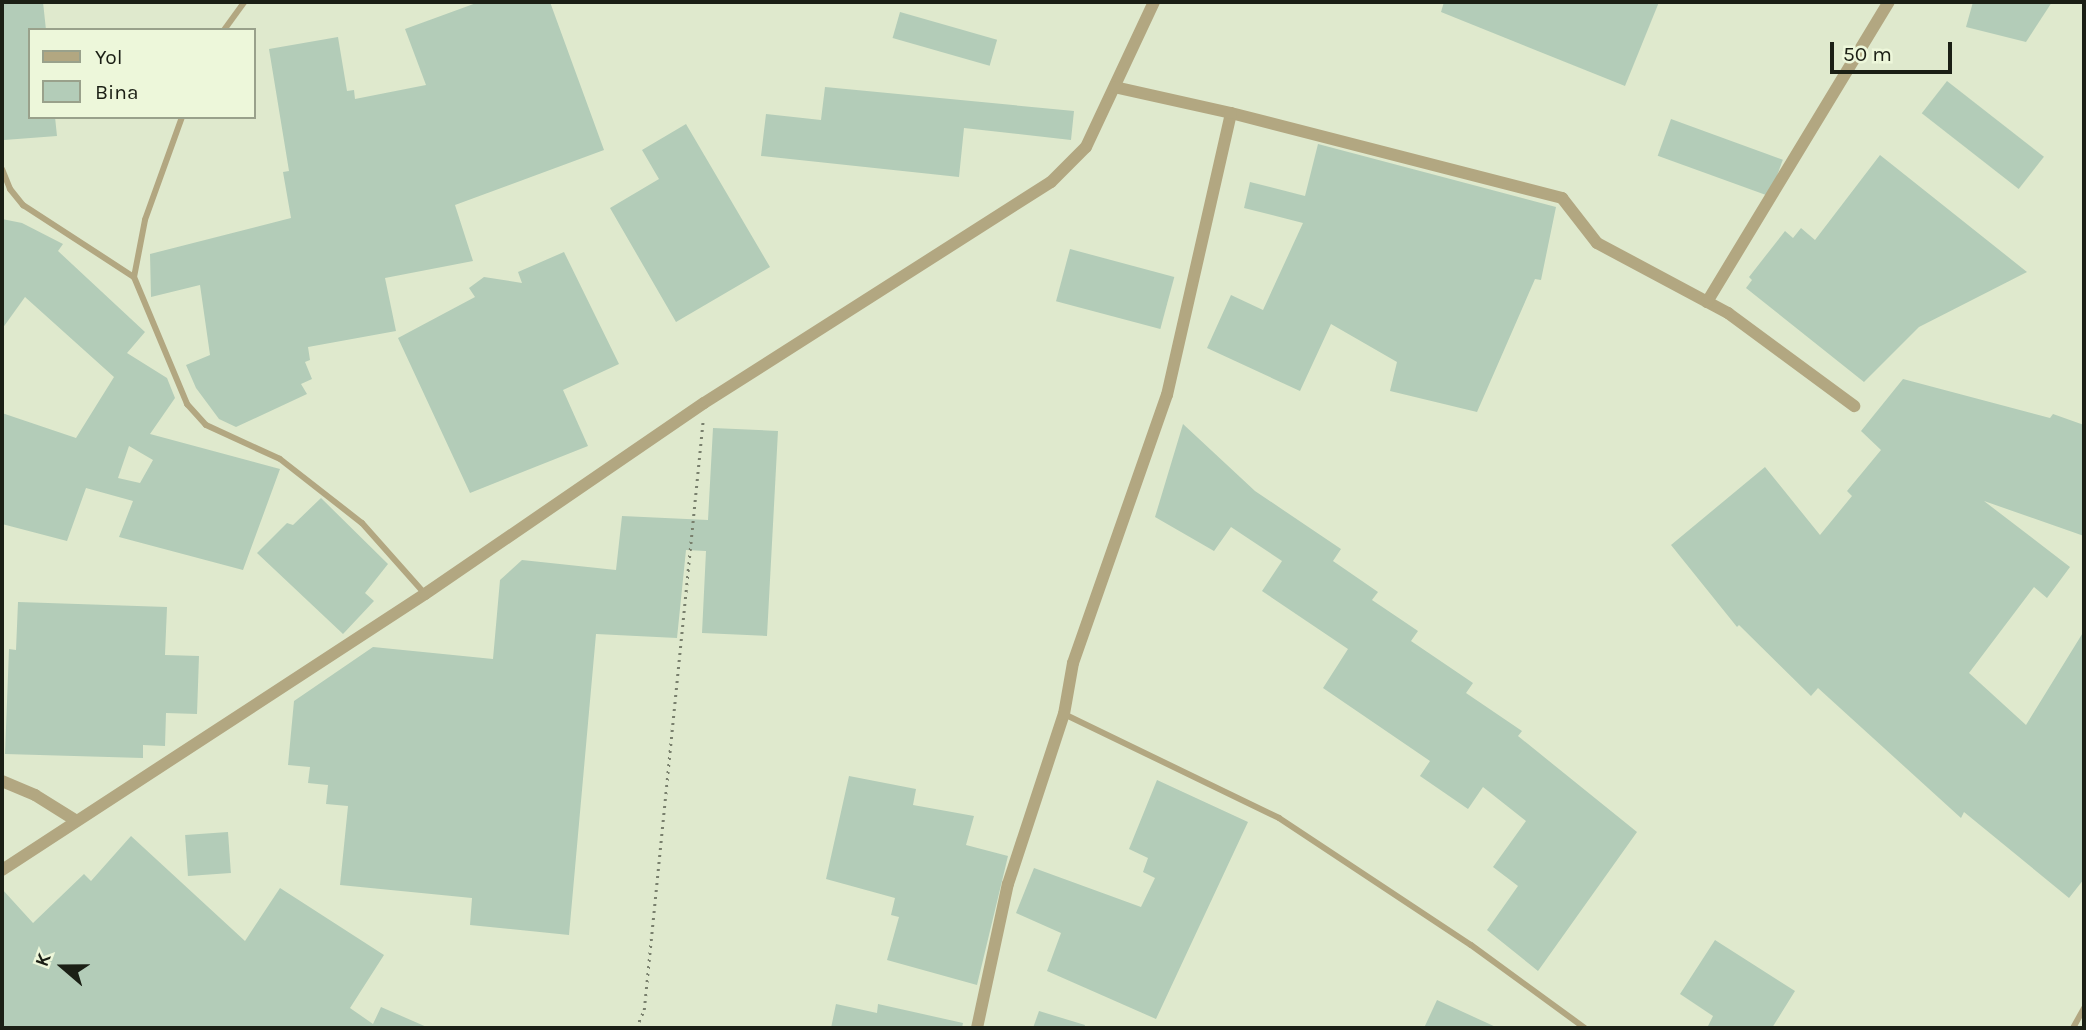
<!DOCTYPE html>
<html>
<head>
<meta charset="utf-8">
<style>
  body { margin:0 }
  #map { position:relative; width:2086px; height:1030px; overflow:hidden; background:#dfe9cd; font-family:Karla,sans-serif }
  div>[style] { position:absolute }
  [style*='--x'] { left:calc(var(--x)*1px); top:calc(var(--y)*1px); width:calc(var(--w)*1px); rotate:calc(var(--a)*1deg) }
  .building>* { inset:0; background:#b3ccb8; transform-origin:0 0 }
  .path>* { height:2.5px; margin-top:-1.25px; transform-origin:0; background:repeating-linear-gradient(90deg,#79806d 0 2px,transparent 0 7px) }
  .lane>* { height:6px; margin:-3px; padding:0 3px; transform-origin:3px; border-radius:3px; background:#b2a781 }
  .street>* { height:12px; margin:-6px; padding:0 6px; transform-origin:6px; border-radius:6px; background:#b2a781 }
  span { translate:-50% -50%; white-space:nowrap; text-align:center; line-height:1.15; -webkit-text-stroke:7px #edf7da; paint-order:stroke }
  .frame { position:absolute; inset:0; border:4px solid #1b1f15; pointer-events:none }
  .legend { position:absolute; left:28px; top:28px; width:228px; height:91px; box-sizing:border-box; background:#edf7da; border:2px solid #99a18b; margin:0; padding:9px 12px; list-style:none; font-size:21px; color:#1b1f15 }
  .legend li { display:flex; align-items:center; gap:14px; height:35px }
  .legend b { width:35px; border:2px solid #99a18b }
  .north { position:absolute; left:28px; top:932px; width:70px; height:70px; -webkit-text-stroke:5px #edf7da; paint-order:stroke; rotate:290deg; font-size:19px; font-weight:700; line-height:28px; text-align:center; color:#1b1f15 }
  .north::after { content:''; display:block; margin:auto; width:24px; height:32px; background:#1b1f15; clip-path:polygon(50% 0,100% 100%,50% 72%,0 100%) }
  .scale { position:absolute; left:1830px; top:42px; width:122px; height:32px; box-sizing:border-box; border:4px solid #1b1f15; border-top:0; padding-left:9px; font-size:21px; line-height:24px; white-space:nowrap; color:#1b1f15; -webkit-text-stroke:5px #edf7da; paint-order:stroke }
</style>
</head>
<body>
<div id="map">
  <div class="building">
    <i style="clip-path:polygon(2px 2px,43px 2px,46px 30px,30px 30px,30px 117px,55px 117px,57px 136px,4px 140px)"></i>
    <i style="clip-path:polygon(479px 2px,550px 2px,604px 150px,455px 205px,473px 261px,385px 278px,396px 331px,308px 347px,310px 360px,305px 362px,312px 379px,301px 384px,307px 394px,236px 427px,219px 419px,196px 388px,186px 365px,210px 355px,200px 285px,151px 297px,150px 254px,291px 218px,283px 172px,289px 171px,269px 49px,338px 37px,347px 91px,354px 90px,355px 99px,426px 85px,405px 29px)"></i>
    <i style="clip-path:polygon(1444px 2px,1659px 2px,1625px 86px,1441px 12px)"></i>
    <i style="clip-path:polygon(1973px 2px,2052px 2px,2026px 42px,1966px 27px)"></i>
    <i style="left:900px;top:12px;width:101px;height:27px;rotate:16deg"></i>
    <i style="left:1947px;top:81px;width:123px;height:41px;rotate:38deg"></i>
    <i style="clip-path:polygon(825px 87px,1074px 111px,1071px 140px,964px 128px,959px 177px,761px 156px,766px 114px,821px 120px)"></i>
    <i style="left:1671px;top:119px;width:119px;height:39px;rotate:20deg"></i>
    <i style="clip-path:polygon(686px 124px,770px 267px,676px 322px,610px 208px,659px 179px,642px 150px)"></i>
    <i style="clip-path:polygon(1318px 144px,1556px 207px,1541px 280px,1535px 279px,1477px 412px,1390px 391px,1397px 362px,1331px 324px,1300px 391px,1207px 348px,1231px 295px,1263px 310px,1303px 223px,1244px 208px,1250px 182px,1305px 196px)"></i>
    <i style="clip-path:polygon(1880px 155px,2027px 272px,1919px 327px,1864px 382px,1746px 288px,1752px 280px,1749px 277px,1785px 231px,1793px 238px,1801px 228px,1815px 240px)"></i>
    <i style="clip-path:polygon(evenodd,2px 219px,22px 223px,63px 244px,58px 251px,145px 332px,127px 353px,167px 378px,175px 398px,150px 434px,280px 469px,243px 570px,119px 537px,133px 501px,86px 488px,67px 541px,2px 524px,2px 413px,76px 438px,114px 377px,25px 297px,2px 329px,2px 219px,129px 446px,153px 460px,140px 483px,118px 478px,129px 446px)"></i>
    <i style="left:1070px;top:249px;width:108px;height:54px;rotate:15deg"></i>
    <i style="clip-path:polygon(564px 252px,619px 364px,563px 390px,588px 446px,470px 493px,398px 338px,475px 297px,469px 288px,484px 277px,522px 283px,518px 272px)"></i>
    <i style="clip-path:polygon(1903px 379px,2050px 418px,2053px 414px,2084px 425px,2084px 536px,1984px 501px,2070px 567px,2047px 598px,2034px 587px,1969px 673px,2026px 725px,2084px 631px,2084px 879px,2069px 898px,1964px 812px,1961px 818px,1818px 688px,1811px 696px,1739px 625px,1737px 627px,1671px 545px,1765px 467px,1820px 535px,1852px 496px,1847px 491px,1881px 450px,1861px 431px)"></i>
    <i style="clip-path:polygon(1183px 424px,1255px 491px,1341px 549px,1333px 561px,1378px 592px,1372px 600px,1418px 631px,1411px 641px,1473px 683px,1466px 693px,1522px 731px,1518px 736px,1637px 832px,1538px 971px,1487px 930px,1518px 886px,1493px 867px,1526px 821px,1483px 787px,1468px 809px,1420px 776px,1430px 761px,1323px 688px,1348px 649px,1262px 591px,1282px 561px,1231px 527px,1214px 551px,1155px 517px)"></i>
    <i style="clip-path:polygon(713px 428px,778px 431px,767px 636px,702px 633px,706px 551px,686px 550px,677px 638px,596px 634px,569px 935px,470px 925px,472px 898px,340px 885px,348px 806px,326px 804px,328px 785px,308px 783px,310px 767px,288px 765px,294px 701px,373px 647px,493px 659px,500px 580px,522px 560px,616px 570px,622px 516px,708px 520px)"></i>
    <i style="clip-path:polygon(321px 498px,388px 564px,365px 593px,374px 601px,343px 634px,257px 553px,287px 523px,293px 525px)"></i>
    <i style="clip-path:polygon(18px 602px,167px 607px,165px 655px,199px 656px,197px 714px,166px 713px,165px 746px,143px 745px,143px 758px,5px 754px,9px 649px,16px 650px)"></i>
    <i style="clip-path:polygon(849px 776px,916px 789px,913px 805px,974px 816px,966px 845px,1008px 856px,977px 985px,887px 960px,899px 917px,891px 915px,895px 898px,826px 879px)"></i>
    <i style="clip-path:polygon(1157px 780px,1248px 822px,1156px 1019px,1047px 971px,1061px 933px,1016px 913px,1034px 868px,1141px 907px,1155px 878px,1143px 872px,1148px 858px,1129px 849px)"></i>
    <i style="left:228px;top:832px;width:41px;height:43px;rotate:86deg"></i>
    <i style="clip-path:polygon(131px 836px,245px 941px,280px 888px,384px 955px,350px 1008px,373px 1024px,381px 1007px,429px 1028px,2px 1028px,2px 889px,33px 923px,84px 874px,91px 881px)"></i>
    <i style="clip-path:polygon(1715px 940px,1795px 991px,1772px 1028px,1707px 1028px,1713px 1016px,1680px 994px)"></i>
    <i style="clip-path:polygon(1437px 1000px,1498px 1028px,1424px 1028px)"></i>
    <i style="clip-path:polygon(836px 1004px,877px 1013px,878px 1004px,963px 1023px,962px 1028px,831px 1028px)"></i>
    <i style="clip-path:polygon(1039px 1011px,1085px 1025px,1084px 1028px,1033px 1028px)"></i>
  </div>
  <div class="path">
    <i style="--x:636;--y:1028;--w:20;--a:-66"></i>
    <i style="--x:644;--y:1010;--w:593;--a:-84.29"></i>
  </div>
  <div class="lane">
    <i style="--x:224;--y:30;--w:34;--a:-54"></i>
    <i style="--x:182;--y:117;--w:109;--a:109.8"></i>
    <i style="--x:145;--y:220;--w:58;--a:100.9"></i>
    <i style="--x:134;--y:277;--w:138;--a:67.3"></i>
    <i style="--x:187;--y:404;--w:28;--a:48"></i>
    <i style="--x:206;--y:425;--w:81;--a:24.7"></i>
    <i style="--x:280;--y:459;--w:104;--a:38"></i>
    <i style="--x:362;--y:523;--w:95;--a:48.4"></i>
    <i style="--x:2;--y:169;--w:22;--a:68"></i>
    <i style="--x:10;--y:189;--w:21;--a:51"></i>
    <i style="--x:23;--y:205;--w:132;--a:33"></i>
    <i style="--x:1064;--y:714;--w:239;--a:25.8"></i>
    <i style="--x:1279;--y:818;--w:230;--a:33.5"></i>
    <i style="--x:1471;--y:945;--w:141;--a:36.1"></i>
    <i style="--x:2073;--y:1028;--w:23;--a:-61"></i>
  </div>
  <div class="street">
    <i style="--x:1231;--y:113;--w:342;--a:14.4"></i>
    <i style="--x:1562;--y:198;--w:57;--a:52.1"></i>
    <i style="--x:1597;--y:243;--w:149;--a:28.1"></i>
    <i style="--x:1728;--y:313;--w:157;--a:36.4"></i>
    <i style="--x:1707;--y:302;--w:351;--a:-58.8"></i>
    <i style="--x:2;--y:781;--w:36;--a:23"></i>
    <i style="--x:35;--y:795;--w:47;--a:32"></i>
    <i style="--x:2;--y:870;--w:505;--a:-33.12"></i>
    <i style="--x:425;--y:594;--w:338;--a:-34.4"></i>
    <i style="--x:704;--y:403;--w:411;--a:-32.5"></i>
    <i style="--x:1051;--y:182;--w:49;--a:-45"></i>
    <i style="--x:1086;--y:147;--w:160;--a:-64.9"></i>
    <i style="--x:977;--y:1028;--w:147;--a:-77.9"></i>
    <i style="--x:1008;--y:884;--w:179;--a:-71.8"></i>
    <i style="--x:1064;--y:714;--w:52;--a:-80"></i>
    <i style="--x:1073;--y:663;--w:284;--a:-70.7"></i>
    <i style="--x:1167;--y:395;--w:289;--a:-77.2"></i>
    <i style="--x:1231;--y:113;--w:119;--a:-167.4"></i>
  </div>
  <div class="frame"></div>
  <ul class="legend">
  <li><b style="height:9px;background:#b2a781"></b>Yol</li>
  <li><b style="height:19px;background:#b3ccb8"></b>Bina</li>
  </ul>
  <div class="north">K</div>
  <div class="scale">50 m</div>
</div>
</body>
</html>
